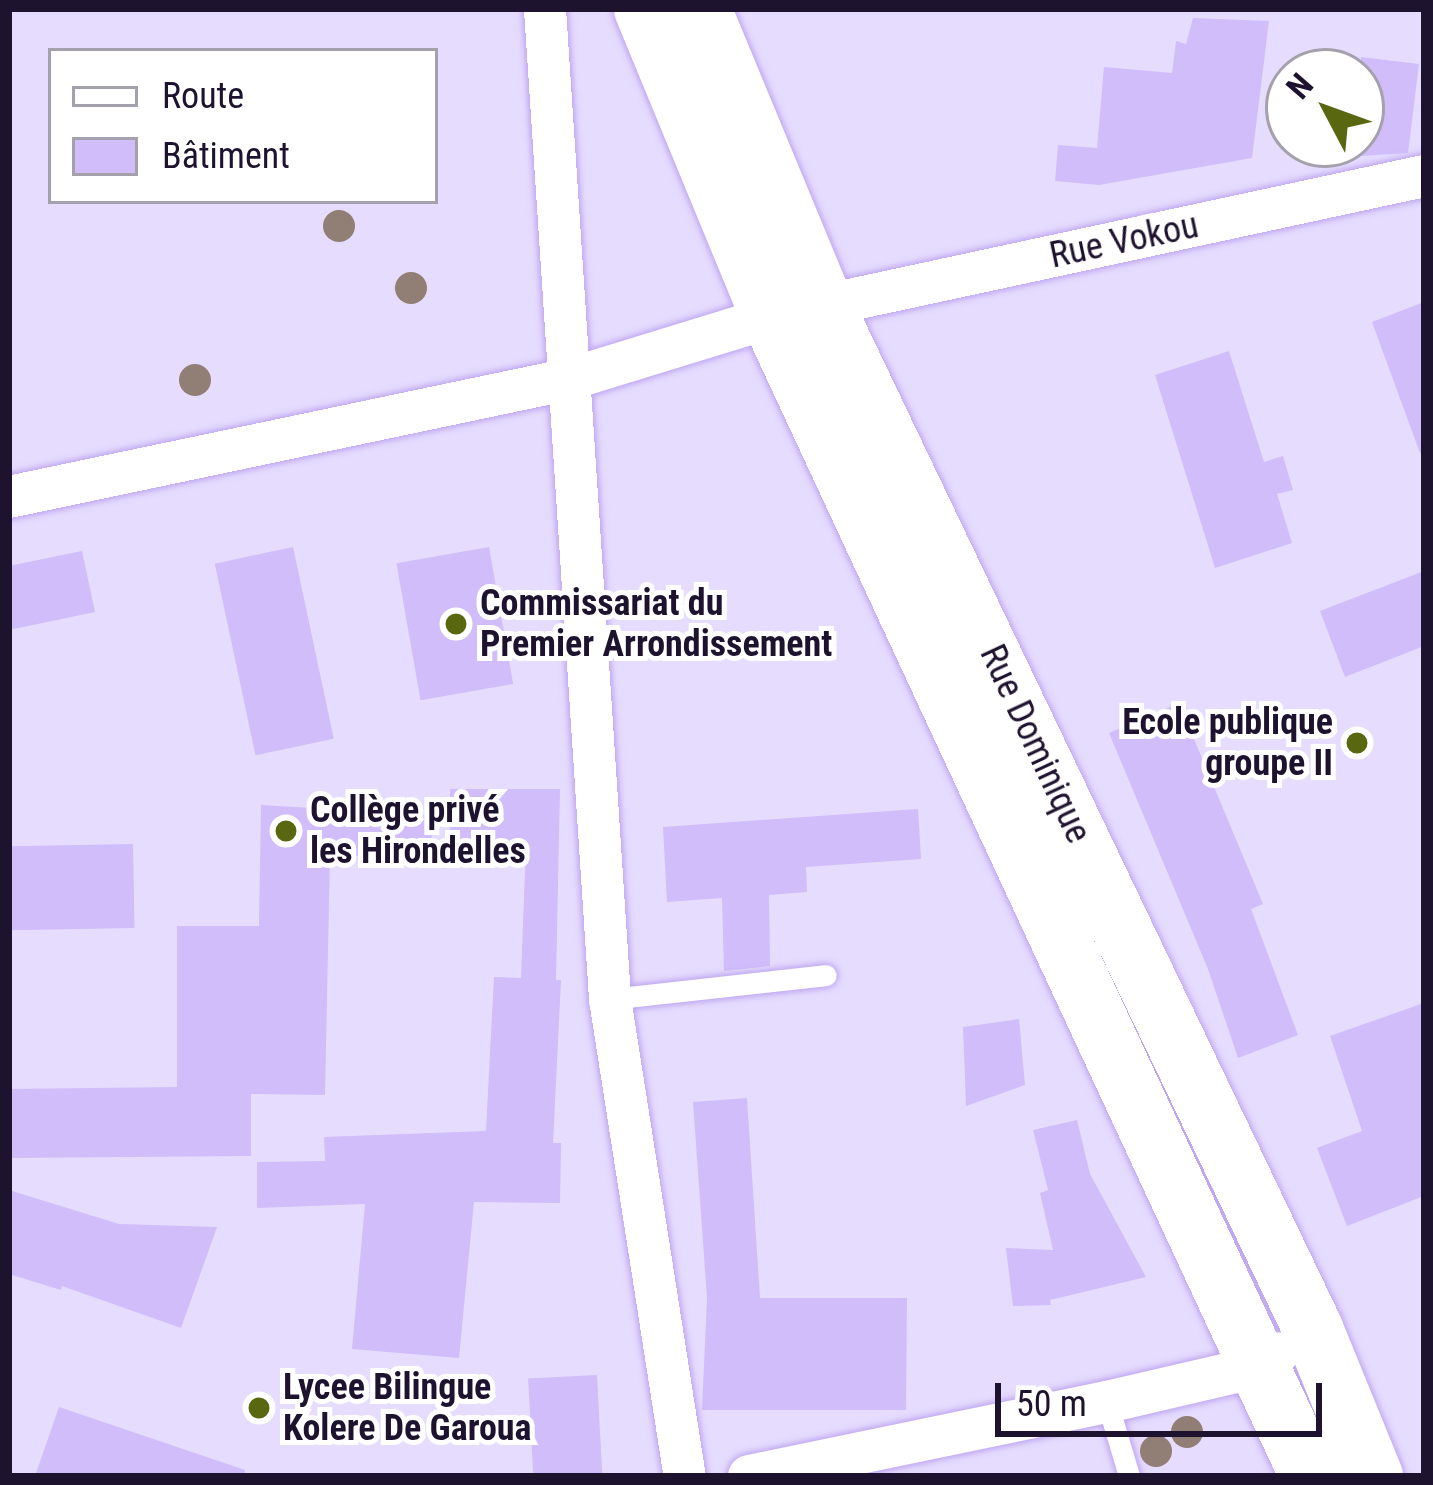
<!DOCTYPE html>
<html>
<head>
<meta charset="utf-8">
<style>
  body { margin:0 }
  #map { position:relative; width:1433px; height:1485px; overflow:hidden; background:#ebe6f6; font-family:"Roboto Condensed",sans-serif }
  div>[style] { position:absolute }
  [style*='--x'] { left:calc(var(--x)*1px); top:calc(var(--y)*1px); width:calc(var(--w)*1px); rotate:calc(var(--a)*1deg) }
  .built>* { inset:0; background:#e6dcfe }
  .building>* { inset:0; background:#d0bdfa; transform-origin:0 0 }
  .roads { filter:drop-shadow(0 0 3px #bea5f0) drop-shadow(0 0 3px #bea5f0) }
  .lane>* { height:21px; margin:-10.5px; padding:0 10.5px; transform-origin:10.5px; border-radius:10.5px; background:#fff }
  .street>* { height:42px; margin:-21px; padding:0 21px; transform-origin:21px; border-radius:21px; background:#fff }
  .secondary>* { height:60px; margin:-30px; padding:0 30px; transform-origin:30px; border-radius:30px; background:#fff }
  .trees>* { width:32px; height:32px; margin:-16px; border-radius:50%; background:#917e75 }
  .dots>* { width:33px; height:33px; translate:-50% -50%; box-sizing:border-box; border:6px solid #fff; border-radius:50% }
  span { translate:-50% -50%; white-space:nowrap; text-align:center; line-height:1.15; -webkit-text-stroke:10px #fff; paint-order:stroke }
  .street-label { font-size:36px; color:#1e132f }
  .poi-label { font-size:36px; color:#1e132f; font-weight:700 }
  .left { translate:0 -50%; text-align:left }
  .right { translate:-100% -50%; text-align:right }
  .frame { position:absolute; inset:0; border:12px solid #1e132f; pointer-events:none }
  .legend { position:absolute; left:48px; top:48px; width:390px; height:156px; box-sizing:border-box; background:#fff; border:3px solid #a5a1ac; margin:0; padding:15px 21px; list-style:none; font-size:36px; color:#1e132f }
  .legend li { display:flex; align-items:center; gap:24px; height:60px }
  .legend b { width:60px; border:3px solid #a5a1ac }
  .north { position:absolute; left:1265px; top:48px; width:120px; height:120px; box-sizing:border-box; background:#fff; border:3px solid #a5a1ac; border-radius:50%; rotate:311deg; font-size:33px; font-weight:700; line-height:48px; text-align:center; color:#1e132f }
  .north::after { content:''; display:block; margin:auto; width:42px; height:54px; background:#596810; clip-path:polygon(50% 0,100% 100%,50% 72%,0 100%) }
  .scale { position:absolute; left:995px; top:1383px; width:327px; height:54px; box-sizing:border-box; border:6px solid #1e132f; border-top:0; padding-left:15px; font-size:36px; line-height:42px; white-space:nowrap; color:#1e132f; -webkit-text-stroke:9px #fff; paint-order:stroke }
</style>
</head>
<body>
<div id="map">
  <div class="built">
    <i style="clip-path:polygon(evenodd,9px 9px,1424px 9px,1424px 1476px,9px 1476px,9px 9px,51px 51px,435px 51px,435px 201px,51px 201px,51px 51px,9px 9px,1289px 72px,1361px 72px,1361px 144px,1289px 144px,1289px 72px)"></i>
  </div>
  <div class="building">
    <i style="clip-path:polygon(1193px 18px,1269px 21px,1252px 158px,1099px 185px,1055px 181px,1058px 145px,1097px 148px,1104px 67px,1172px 73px,1176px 41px,1186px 44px)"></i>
    <i style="clip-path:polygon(1361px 57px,1419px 64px,1408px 153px,1361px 156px)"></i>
    <i style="clip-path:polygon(1424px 302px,1424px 452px,1420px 453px,1372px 322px)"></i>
    <i style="clip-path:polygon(1229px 351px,1264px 462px,1283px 456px,1293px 490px,1277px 494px,1292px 543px,1215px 568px,1155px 375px)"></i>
    <i style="left:293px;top:547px;width:196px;height:80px;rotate:78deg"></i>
    <i style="left:489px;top:547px;width:139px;height:94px;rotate:80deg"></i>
    <i style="clip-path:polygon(82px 551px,95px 612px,9px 630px,9px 566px)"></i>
    <i style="clip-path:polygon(1424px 571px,1424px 646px,1345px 677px,1320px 611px)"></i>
    <i style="clip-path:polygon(1179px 703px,1263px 904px,1251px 909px,1298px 1035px,1238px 1058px,1208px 969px,1109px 733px)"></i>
    <i style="clip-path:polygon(450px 789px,560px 789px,556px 980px,561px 980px,553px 1143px,561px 1143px,560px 1203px,474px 1202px,459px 1358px,352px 1349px,365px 1204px,257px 1208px,257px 1162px,325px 1161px,324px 1137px,486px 1131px,494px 977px,521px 978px,526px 844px,450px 844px)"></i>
    <i style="clip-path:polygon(261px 805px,433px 815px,430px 860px,330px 854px,325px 1095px,251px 1094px,251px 1156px,9px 1158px,9px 1089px,177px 1087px,177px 926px,259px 926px)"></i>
    <i style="clip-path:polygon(918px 809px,921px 859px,806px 867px,807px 892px,769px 895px,770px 966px,724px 971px,722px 898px,667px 902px,663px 827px)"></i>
    <i style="left:133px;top:844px;width:84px;height:124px;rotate:89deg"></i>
    <i style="clip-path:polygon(1424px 1003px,1424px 1196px,1347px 1226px,1317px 1148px,1362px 1131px,1330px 1036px)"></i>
    <i style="clip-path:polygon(1019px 1019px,1025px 1085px,966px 1106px,963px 1027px)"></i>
    <i style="clip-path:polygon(747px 1098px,760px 1298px,907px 1298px,906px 1410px,702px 1410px,707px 1298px,693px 1102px)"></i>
    <i style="clip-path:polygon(1077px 1120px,1090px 1174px,1146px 1277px,1050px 1300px,1051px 1305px,1013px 1306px,1006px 1248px,1053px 1250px,1040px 1193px,1048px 1190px,1033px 1130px)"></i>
    <i style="clip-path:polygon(9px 1190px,119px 1224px,217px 1227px,181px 1328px,62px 1286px,61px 1290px,9px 1274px)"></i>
    <i style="left:597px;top:1375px;width:101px;height:69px;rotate:87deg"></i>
    <i style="clip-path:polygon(59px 1407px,245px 1470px,244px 1476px,35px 1476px)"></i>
  </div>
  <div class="roads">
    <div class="lane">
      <i style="--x:610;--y:999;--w:217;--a:-6.3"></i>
      <i style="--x:1107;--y:1402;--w:77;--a:73.4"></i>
    </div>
    <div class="street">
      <i style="--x:545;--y:9;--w:992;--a:86.24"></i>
      <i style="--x:610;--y:999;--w:483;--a:81.1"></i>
      <i style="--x:9;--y:497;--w:573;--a:-11.88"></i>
      <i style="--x:570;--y:379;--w:210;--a:-17.1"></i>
      <i style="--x:771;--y:317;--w:668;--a:-12.18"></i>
      <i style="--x:749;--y:1476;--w:366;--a:-11.7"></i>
      <i style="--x:1107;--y:1402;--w:155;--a:-13.1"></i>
      <i style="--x:1258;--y:1367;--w:24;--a:-35"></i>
    </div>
    <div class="secondary">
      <i style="--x:644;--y:9;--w:333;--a:67.6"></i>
      <i style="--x:771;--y:317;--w:1278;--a:65.06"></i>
      <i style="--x:701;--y:9;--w:321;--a:67.5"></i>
      <i style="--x:824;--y:306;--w:1134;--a:64.45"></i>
      <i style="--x:1313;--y:1329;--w:159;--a:67.8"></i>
    </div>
  </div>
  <div class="trees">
    <i style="left:339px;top:226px"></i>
    <i style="left:411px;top:288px"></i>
    <i style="left:195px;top:380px"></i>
    <i style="left:1187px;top:1432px"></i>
    <i style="left:1156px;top:1451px"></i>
  </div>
  <div class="dots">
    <i style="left:456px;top:624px;background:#596810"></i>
    <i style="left:1357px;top:743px;background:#596810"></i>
    <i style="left:286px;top:831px;background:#596810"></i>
    <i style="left:259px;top:1408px;background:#596810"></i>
  </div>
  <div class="street-label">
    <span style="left:1124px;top:241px;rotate:-12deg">Rue Vokou</span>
    <span style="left:1035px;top:744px;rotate:65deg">Rue Dominique</span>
  </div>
  <div class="poi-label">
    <span class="left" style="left:480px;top:624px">Commissariat du<br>Premier Arrondissement</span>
    <span class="right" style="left:1333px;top:743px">Ecole publique<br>groupe II</span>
    <span class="left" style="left:310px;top:831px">Collège privé<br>les Hirondelles</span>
    <span class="left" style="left:283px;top:1408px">Lycee Bilingue<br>Kolere De Garoua</span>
  </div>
  <div class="frame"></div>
  <ul class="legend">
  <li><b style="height:15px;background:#fff"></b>Route</li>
  <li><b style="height:33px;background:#d0bdfa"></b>Bâtiment</li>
  </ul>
  <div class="north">N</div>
  <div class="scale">50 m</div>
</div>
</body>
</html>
